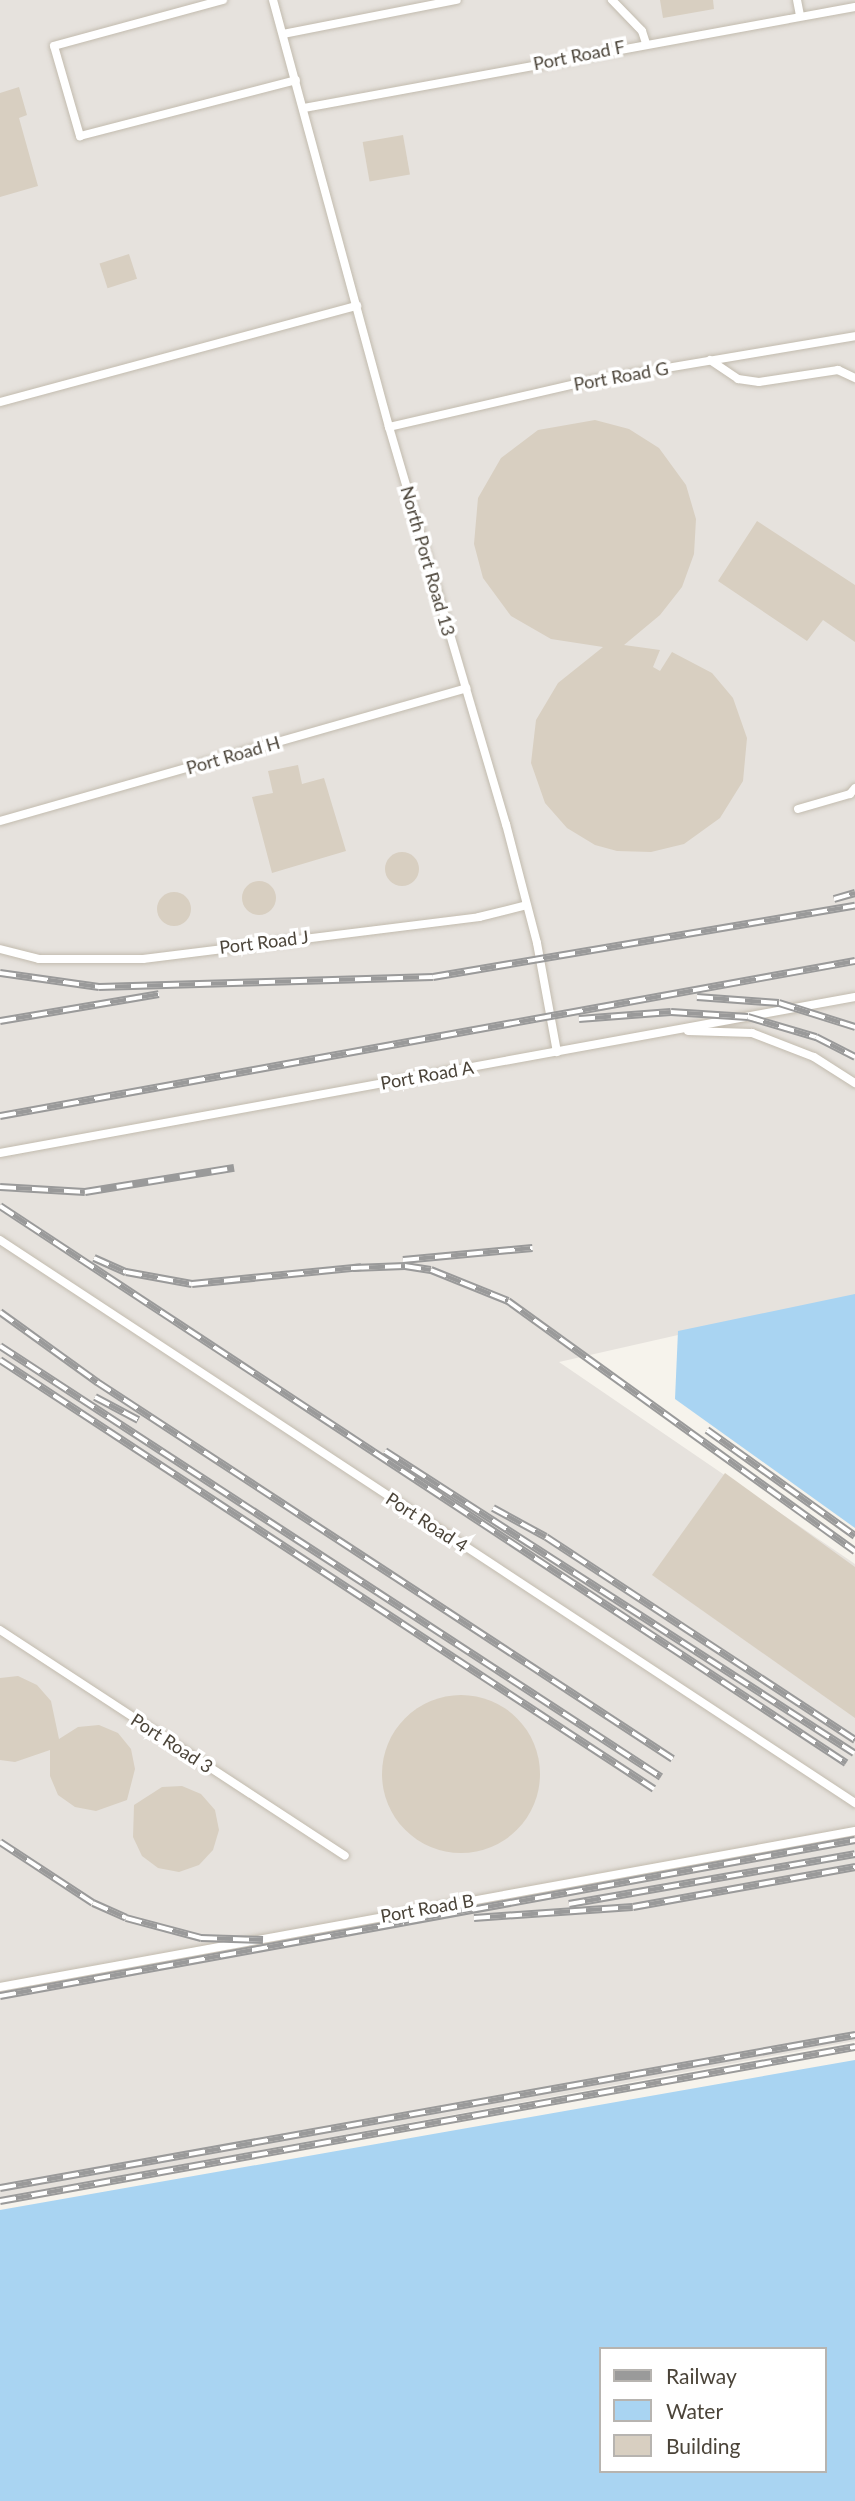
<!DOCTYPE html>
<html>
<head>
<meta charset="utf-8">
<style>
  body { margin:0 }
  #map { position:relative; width:855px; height:2501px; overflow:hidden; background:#f6f3ec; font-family:Lato,sans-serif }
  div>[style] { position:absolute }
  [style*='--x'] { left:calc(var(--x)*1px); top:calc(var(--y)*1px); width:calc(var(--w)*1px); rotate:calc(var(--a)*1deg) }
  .industrial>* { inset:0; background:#e6e2dd }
  .water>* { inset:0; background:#a9d4f2 }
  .building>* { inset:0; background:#d8cfc1; transform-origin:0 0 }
  .round { border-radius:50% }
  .roads { filter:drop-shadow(0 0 2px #c2bbae) drop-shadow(0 0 2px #c2bbae) }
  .service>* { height:8px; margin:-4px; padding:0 4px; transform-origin:4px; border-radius:4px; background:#fff }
  .rail>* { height:8px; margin-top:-4px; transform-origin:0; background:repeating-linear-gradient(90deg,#fff 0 16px,#9a9a9a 0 32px); box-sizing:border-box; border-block:2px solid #9a9a9a }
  span { translate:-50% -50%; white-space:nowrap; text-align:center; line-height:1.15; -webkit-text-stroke:7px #fff; paint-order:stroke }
  .street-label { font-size:18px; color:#4b4439 }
  .legend { position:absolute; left:599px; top:2347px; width:228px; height:126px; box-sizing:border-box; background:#fff; border:2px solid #b7b4b0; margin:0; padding:9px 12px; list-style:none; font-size:21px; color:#4b4439 }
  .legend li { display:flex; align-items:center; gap:14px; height:35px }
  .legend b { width:35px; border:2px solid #b7b4b0 }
</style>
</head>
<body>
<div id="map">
  <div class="industrial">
    <i style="clip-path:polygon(0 0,855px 0,855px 1295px,559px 1362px,855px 1564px,855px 2041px,0 2198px)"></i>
  </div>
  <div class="water">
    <i style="clip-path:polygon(855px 1294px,855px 1528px,675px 1399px,678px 1331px)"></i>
    <i style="clip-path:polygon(evenodd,855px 2060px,855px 2501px,0 2501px,0 2210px,855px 2060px,601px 2349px,825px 2349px,825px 2471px,601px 2471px,601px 2349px)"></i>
  </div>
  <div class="building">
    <i style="clip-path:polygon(660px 0,713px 0,714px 9px,663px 18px)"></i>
    <i style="clip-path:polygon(19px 87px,27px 115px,19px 118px,38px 186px,0 197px,0 93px)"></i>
    <i style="left:403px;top:135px;width:40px;height:41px;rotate:80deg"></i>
    <i style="left:129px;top:254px;width:26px;height:31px;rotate:72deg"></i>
    <i style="clip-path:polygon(595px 420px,629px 429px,659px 448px,686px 485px,696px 519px,694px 554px,682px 587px,660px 615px,624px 645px,660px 650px,653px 667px,660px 671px,672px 652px,712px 673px,733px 698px,747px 738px,743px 781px,720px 818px,684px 844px,651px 852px,617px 851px,595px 845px,567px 828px,545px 803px,531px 763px,536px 720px,558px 683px,603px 647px,551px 639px,511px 616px,483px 578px,474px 544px,478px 498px,501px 458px,538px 430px)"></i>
    <i style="clip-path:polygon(757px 521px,855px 585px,855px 642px,823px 620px,807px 641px,718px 581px)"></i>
    <i style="clip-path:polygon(298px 765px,302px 784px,324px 778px,346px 851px,272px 873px,252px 797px,273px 793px,268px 771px)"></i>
    <i class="round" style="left:385px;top:852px;width:34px;height:34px"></i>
    <i class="round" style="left:242px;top:881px;width:34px;height:34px"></i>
    <i class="round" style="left:157px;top:892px;width:34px;height:34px"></i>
    <i style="clip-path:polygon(725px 1473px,855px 1567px,855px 1718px,652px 1575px)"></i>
    <i style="clip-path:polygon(18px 1676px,37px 1685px,51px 1701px,59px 1739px,78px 1727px,99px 1725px,118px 1733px,131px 1749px,135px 1769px,127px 1800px,96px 1811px,75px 1807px,58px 1795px,50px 1776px,50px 1750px,15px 1762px,0 1760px,0 1678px)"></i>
    <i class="round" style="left:382px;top:1695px;width:158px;height:158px"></i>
    <i style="clip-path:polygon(182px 1786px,201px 1794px,215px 1810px,219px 1830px,213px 1850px,199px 1865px,179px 1872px,158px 1868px,142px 1856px,133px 1837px,134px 1805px,162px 1787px)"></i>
  </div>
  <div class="roads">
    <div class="service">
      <i style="--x:223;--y:0;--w:175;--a:164.8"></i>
      <i style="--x:54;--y:46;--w:94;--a:73.9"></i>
      <i style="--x:80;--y:136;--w:223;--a:-14.5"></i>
      <i style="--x:273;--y:0;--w:442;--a:74.8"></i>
      <i style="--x:389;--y:427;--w:414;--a:73.6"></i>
      <i style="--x:506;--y:824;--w:123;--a:75.4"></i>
      <i style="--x:537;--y:943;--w:111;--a:79.6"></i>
      <i style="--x:612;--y:0;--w:43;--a:45.9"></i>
      <i style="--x:642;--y:31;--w:13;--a:72"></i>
      <i style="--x:797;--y:0;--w:16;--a:79"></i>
      <i style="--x:283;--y:34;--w:177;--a:-11.1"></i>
      <i style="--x:304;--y:108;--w:560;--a:-10.39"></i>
      <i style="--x:710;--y:360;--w:34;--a:34"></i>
      <i style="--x:738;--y:379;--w:21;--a:8"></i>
      <i style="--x:759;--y:382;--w:80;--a:-8.6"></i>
      <i style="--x:838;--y:370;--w:19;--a:25"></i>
      <i style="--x:0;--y:402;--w:370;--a:-15.1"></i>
      <i style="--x:389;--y:427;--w:200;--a:-13"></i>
      <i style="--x:584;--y:382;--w:275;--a:-9.6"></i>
      <i style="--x:798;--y:809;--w:54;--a:-16.1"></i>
      <i style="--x:850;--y:794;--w:8;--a:-50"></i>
      <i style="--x:0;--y:821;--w:485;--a:-15.9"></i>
      <i style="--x:0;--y:949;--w:40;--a:14.4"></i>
      <i style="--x:39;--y:959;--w:104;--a:0"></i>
      <i style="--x:143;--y:959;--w:339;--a:-7.1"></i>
      <i style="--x:479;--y:917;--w:49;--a:-14"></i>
      <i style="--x:688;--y:1031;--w:64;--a:1.8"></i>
      <i style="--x:752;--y:1033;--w:66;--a:21.2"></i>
      <i style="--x:814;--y:1057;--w:49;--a:32.4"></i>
      <i style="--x:0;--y:1153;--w:869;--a:-10.34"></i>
      <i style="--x:0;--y:1240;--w:1024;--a:33.36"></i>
      <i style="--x:0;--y:1630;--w:412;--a:33.2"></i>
      <i style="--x:0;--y:1987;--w:869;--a:-10.34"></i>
    </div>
  </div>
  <div class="rail">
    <i style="--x:834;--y:899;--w:22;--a:-16"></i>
    <i style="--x:0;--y:973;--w:100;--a:8"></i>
    <i style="--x:99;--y:987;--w:334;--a:-1.7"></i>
    <i style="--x:433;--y:977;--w:428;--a:-9.6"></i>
    <i style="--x:697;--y:997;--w:82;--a:4.2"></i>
    <i style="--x:779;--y:1003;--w:80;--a:17.5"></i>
    <i style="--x:579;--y:1019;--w:92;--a:-4.4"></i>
    <i style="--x:671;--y:1012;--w:77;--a:3.7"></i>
    <i style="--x:748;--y:1017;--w:71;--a:16.4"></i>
    <i style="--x:816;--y:1037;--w:44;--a:27.1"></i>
    <i style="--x:0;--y:1021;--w:161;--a:-9.6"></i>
    <i style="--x:0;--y:1116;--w:869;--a:-10.28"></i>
    <i style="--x:0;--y:1187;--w:85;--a:3.4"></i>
    <i style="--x:85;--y:1192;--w:151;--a:-9.2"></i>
    <i style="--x:0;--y:1206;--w:1013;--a:33.36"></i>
    <i style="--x:94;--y:1258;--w:35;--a:24"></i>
    <i style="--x:126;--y:1272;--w:67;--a:10.3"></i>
    <i style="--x:192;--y:1284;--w:170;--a:-5.7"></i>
    <i style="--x:403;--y:1260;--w:130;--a:-5.3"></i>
    <i style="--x:353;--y:1268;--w:52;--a:-2.2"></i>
    <i style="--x:405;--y:1266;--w:26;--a:9"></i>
    <i style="--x:431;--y:1270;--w:83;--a:21.9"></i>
    <i style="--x:508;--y:1301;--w:428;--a:35.8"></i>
    <i style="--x:0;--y:1312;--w:120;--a:35.8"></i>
    <i style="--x:97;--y:1382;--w:688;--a:33.21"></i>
    <i style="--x:0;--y:1346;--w:789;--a:33.11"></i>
    <i style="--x:0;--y:1360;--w:782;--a:33.26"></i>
    <i style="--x:95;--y:1397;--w:49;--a:28.1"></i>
    <i style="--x:707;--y:1430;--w:182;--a:35.6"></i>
    <i style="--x:385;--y:1451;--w:558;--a:32.78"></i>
    <i style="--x:493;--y:1508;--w:60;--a:28.7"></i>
    <i style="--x:546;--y:1537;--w:370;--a:33.3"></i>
    <i style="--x:0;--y:1842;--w:111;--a:33.3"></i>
    <i style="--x:93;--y:1903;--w:36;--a:24"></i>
    <i style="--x:126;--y:1918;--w:78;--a:14.9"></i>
    <i style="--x:201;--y:1938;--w:62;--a:1.8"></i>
    <i style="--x:569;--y:1904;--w:290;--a:-9.9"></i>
    <i style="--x:474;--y:1918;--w:159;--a:-4"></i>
    <i style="--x:633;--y:1907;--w:226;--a:-10.2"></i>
    <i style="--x:0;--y:1996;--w:869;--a:-10.34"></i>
    <i style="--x:0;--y:2188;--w:869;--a:-10.15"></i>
    <i style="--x:0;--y:2201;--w:869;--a:-10.21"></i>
  </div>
  <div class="street-label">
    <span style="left:579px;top:55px;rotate:-11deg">Port Road F</span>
    <span style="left:621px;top:376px;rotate:-10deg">Port Road G</span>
    <span style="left:428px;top:561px;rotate:74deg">North Port Road 13</span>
    <span style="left:233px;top:755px;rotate:-16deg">Port Road H</span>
    <span style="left:264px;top:942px;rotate:-7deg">Port Road J</span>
    <span style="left:427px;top:1075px;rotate:-10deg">Port Road A</span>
    <span style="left:427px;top:1522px;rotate:33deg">Port Road 4</span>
    <span style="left:172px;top:1743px;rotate:33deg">Port Road 3</span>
    <span style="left:427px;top:1908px;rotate:-10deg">Port Road B</span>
  </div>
  <ul class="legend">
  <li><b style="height:9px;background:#9a9a9a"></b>Railway</li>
  <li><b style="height:19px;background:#a9d4f2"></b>Water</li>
  <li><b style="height:19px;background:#d8cfc1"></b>Building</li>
  </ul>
</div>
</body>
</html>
